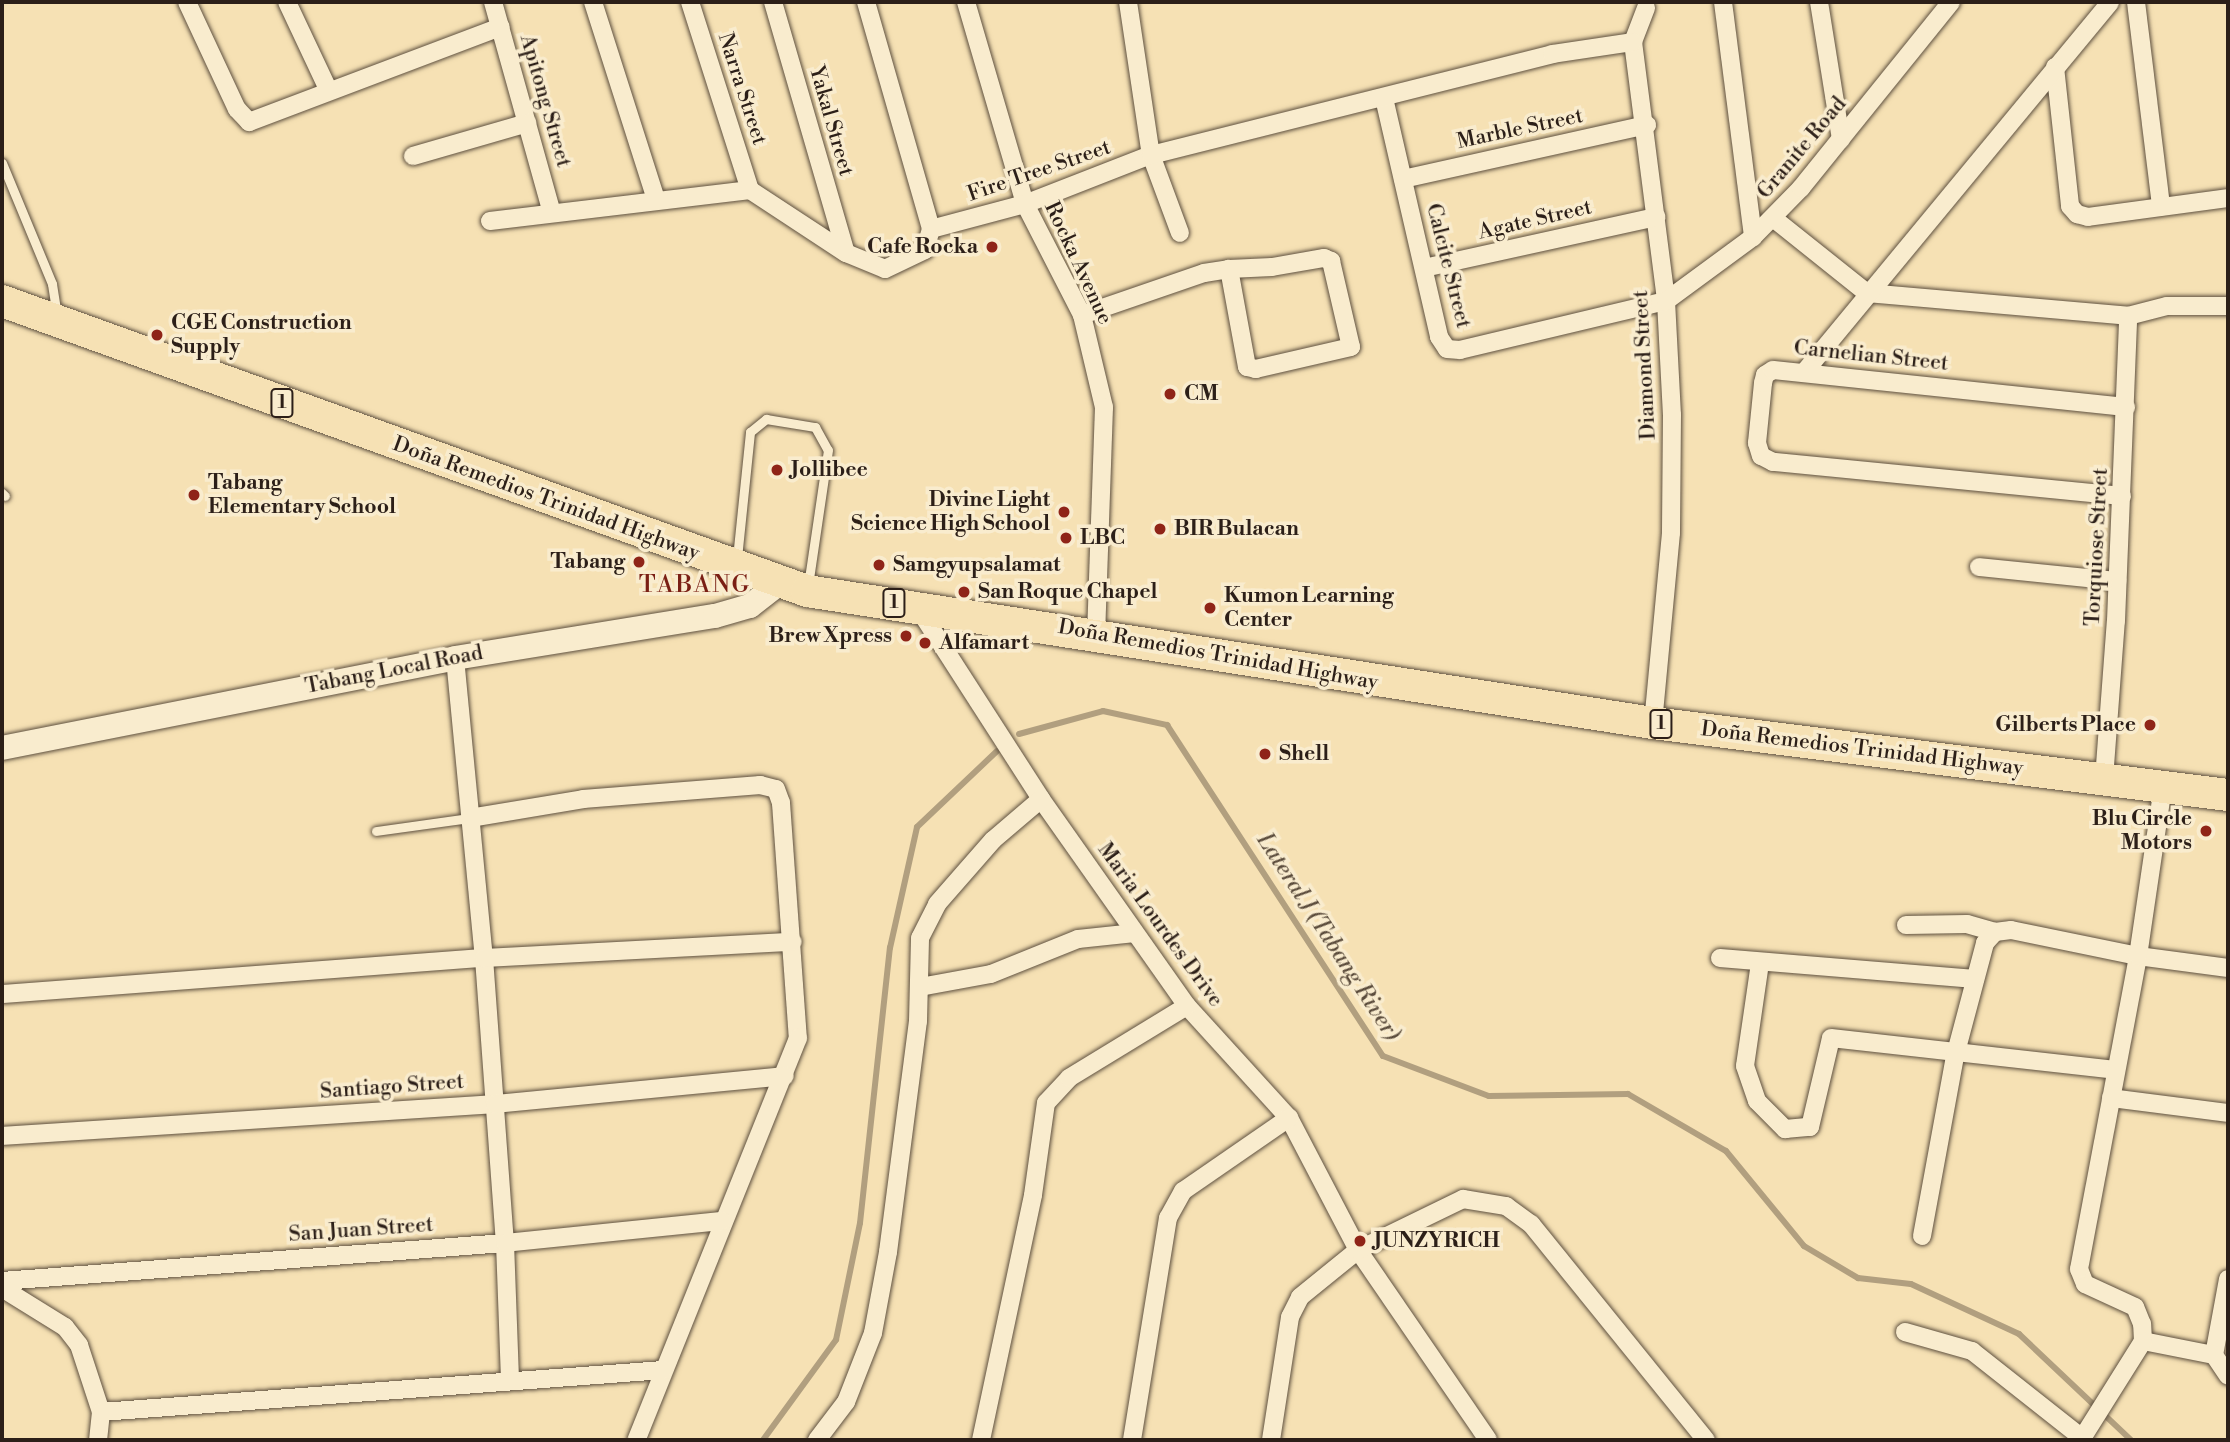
<!DOCTYPE html>
<html>
<head>
<meta charset="utf-8">
<style>
  body { margin:0 }
  #map { position:relative; width:2230px; height:1442px; overflow:hidden; background:#f6e1b4; font-family:"Libre Bodoni",serif }
  div>[style] { position:absolute }
  [style*='--x'] { left:calc(var(--x)*1px); top:calc(var(--y)*1px); width:calc(var(--w)*1px); rotate:calc(var(--a)*1deg) }
  .stream>* { height:6px; margin:-3px; padding:0 3px; transform-origin:3px; border-radius:3px; background:#b19f7f }
  .roads { filter:drop-shadow(0 0 2px #5e503f) drop-shadow(0 0 2px #5e503f) }
  .lane>* { height:9px; margin:-4.5px; padding:0 4.5px; transform-origin:4.5px; border-radius:4.5px; background:#f9ecce }
  .street>* { height:18px; margin:-9px; padding:0 9px; transform-origin:9px; border-radius:9px; background:#f9ecce }
  .secondary>* { height:24px; margin:-12px; padding:0 12px; transform-origin:12px; border-radius:12px; background:#f9ecce }
  .highway>* { height:32px; margin:-16px; padding:0 16px; transform-origin:16px; border-radius:16px; background:#f6e1b4 }
  .dots>* { width:19px; height:19px; translate:-50% -50%; box-sizing:border-box; border:4px solid #f9ecce; border-radius:50% }
  span { translate:-50% -50%; white-space:nowrap; text-align:center; line-height:1.15; -webkit-text-stroke:7px #f9ecce; paint-order:stroke }
  .shield-label span { padding:2px 5px; background:#f9ecce; border:2px solid; border-radius:5px; -webkit-text-stroke-width:0 }
  .shield-label { font-size:19px; color:#2c1f18; font-weight:700 }
  .street-label { font-size:21px; color:#2c1f18 }
  .poi-label { font-size:21px; color:#2c1f18; font-weight:700 }
  .right { translate:-100% -50%; text-align:right }
  .left { translate:0 -50%; text-align:left }
  .water-label { font-size:23px; color:#5b4c3c; font-style:italic }
  .quarter-label { font-size:24px; color:#7a1f14; letter-spacing:2px }
  .frame { position:absolute; inset:0; border:4px solid #2c1f18; pointer-events:none }
</style>
</head>
<body>
<div id="map">
  <div class="stream">
    <i style="--x:1019;--y:734;--w:87;--a:-15.3"></i>
    <i style="--x:1103;--y:711;--w:66;--a:12.3"></i>
    <i style="--x:1167;--y:725;--w:395;--a:56.9"></i>
    <i style="--x:1383;--y:1056;--w:113;--a:20.7"></i>
    <i style="--x:1489;--y:1096;--w:139;--a:-0.8"></i>
    <i style="--x:1628;--y:1094;--w:113;--a:30.2"></i>
    <i style="--x:1726;--y:1151;--w:123;--a:50.6"></i>
    <i style="--x:1804;--y:1246;--w:63;--a:30.7"></i>
    <i style="--x:1858;--y:1278;--w:53;--a:6.5"></i>
    <i style="--x:1911;--y:1284;--w:119;--a:24.8"></i>
    <i style="--x:2019;--y:1334;--w:154;--a:43.4"></i>
    <i style="--x:763;--y:1440;--w:124;--a:-53.9"></i>
    <i style="--x:836;--y:1340;--w:119;--a:-78.4"></i>
    <i style="--x:860;--y:1223;--w:277;--a:-83.8"></i>
    <i style="--x:890;--y:948;--w:124;--a:-77.4"></i>
    <i style="--x:917;--y:827;--w:110;--a:-43.5"></i>
  </div>
  <div class="roads">
    <div class="lane">
      <i style="--x:2;--y:163;--w:131;--a:67.5"></i>
      <i style="--x:52;--y:284;--w:31;--a:81"></i>
      <i style="--x:2;--y:493;--w:4;--a:45"></i>
      <i style="--x:737;--y:558;--w:127;--a:-84.1"></i>
      <i style="--x:750;--y:432;--w:21;--a:-39"></i>
      <i style="--x:766;--y:419;--w:50;--a:9.3"></i>
      <i style="--x:815;--y:427;--w:26;--a:61"></i>
      <i style="--x:828;--y:450;--w:137;--a:98.4"></i>
      <i style="--x:376;--y:831;--w:95;--a:-7.9"></i>
    </div>
    <div class="street">
      <i style="--x:187;--y:2;--w:118;--a:65"></i>
      <i style="--x:237;--y:109;--w:18;--a:47"></i>
      <i style="--x:249;--y:122;--w:269;--a:-20.7"></i>
      <i style="--x:287;--y:2;--w:96;--a:64.8"></i>
      <i style="--x:493;--y:2;--w:219;--a:74.4"></i>
      <i style="--x:593;--y:2;--w:207;--a:72.3"></i>
      <i style="--x:690;--y:2;--w:197;--a:72.3"></i>
      <i style="--x:773;--y:2;--w:261;--a:73.8"></i>
      <i style="--x:866;--y:2;--w:236;--a:74"></i>
      <i style="--x:966;--y:2;--w:210;--a:73.7"></i>
      <i style="--x:1025;--y:204;--w:125;--a:62.8"></i>
      <i style="--x:1082;--y:315;--w:95;--a:76.6"></i>
      <i style="--x:1104;--y:407;--w:227;--a:92"></i>
      <i style="--x:1128;--y:2;--w:155;--a:81.5"></i>
      <i style="--x:1151;--y:155;--w:83;--a:69.6"></i>
      <i style="--x:1723;--y:2;--w:237;--a:82.7"></i>
      <i style="--x:1819;--y:2;--w:139;--a:80.9"></i>
      <i style="--x:2136;--y:2;--w:206;--a:83"></i>
      <i style="--x:1646;--y:8;--w:36;--a:111"></i>
      <i style="--x:1633;--y:42;--w:261;--a:82.7"></i>
      <i style="--x:1666;--y:301;--w:114;--a:87"></i>
      <i style="--x:1672;--y:415;--w:118;--a:90.5"></i>
      <i style="--x:1671;--y:533;--w:191;--a:95.4"></i>
      <i style="--x:2055;--y:67;--w:140;--a:83.8"></i>
      <i style="--x:2070;--y:206;--w:11;--a:49"></i>
      <i style="--x:2077;--y:214;--w:11;--a:15"></i>
      <i style="--x:2088;--y:217;--w:141;--a:-7.7"></i>
      <i style="--x:1384;--y:98;--w:245;--a:77"></i>
      <i style="--x:1439;--y:337;--w:14;--a:56"></i>
      <i style="--x:1447;--y:349;--w:13;--a:4"></i>
      <i style="--x:1460;--y:350;--w:212;--a:-13.4"></i>
      <i style="--x:1666;--y:301;--w:108;--a:-36.3"></i>
      <i style="--x:1753;--y:237;--w:69;--a:-45.6"></i>
      <i style="--x:1801;--y:188;--w:239;--a:-51.1"></i>
      <i style="--x:413;--y:156;--w:119;--a:-16.1"></i>
      <i style="--x:1403;--y:179;--w:250;--a:-12.5"></i>
      <i style="--x:1773;--y:218;--w:120;--a:38.6"></i>
      <i style="--x:490;--y:221;--w:262;--a:-6.8"></i>
      <i style="--x:750;--y:190;--w:115;--a:33.3"></i>
      <i style="--x:846;--y:253;--w:42;--a:22.3"></i>
      <i style="--x:885;--y:269;--w:44;--a:-25.4"></i>
      <i style="--x:925;--y:250;--w:22;--a:-74"></i>
      <i style="--x:931;--y:229;--w:97;--a:-14.9"></i>
      <i style="--x:1025;--y:204;--w:135;--a:-21.3"></i>
      <i style="--x:1151;--y:155;--w:414;--a:-14.1"></i>
      <i style="--x:1552;--y:54;--w:82;--a:-8.4"></i>
      <i style="--x:1424;--y:268;--w:238;--a:-12.4"></i>
      <i style="--x:1867;--y:293;--w:262;--a:5"></i>
      <i style="--x:2128;--y:316;--w:40;--a:-14.4"></i>
      <i style="--x:2167;--y:306;--w:61;--a:0"></i>
      <i style="--x:1082;--y:315;--w:129;--a:-19"></i>
      <i style="--x:1204;--y:273;--w:25;--a:-9"></i>
      <i style="--x:1229;--y:269;--w:43;--a:-2.7"></i>
      <i style="--x:1272;--y:267;--w:53;--a:-9.8"></i>
      <i style="--x:1324;--y:258;--w:8;--a:23"></i>
      <i style="--x:1331;--y:261;--w:88;--a:76.9"></i>
      <i style="--x:1351;--y:347;--w:98;--a:167"></i>
      <i style="--x:1256;--y:369;--w:9;--a:-167"></i>
      <i style="--x:1247;--y:367;--w:100;--a:-100.4"></i>
      <i style="--x:1806;--y:370;--w:477;--a:-50.4"></i>
      <i style="--x:2122;--y:496;--w:351;--a:-174.4"></i>
      <i style="--x:1773;--y:462;--w:13;--a:-153"></i>
      <i style="--x:1761;--y:456;--w:14;--a:-107"></i>
      <i style="--x:1757;--y:443;--w:60;--a:-84.3"></i>
      <i style="--x:1763;--y:383;--w:8;--a:-76"></i>
      <i style="--x:1765;--y:375;--w:9;--a:-32"></i>
      <i style="--x:1773;--y:370;--w:355;--a:6"></i>
      <i style="--x:1979;--y:567;--w:139;--a:5.8"></i>
      <i style="--x:918;--y:608;--w:227;--a:57.2"></i>
      <i style="--x:1041;--y:799;--w:253;--a:54.8"></i>
      <i style="--x:1187;--y:1006;--w:151;--a:47.7"></i>
      <i style="--x:1289;--y:1118;--w:149;--a:62.4"></i>
      <i style="--x:1358;--y:1250;--w:230;--a:55.6"></i>
      <i style="--x:455;--y:658;--w:301;--a:84.5"></i>
      <i style="--x:484;--y:958;--w:286;--a:85.8"></i>
      <i style="--x:505;--y:1243;--w:136;--a:87.9"></i>
      <i style="--x:2104;--y:779;--w:158;--a:-85.7"></i>
      <i style="--x:2116;--y:621;--w:305;--a:-87.7"></i>
      <i style="--x:470;--y:818;--w:115;--a:-9.5"></i>
      <i style="--x:583;--y:799;--w:178;--a:-4.5"></i>
      <i style="--x:760;--y:785;--w:16;--a:14"></i>
      <i style="--x:776;--y:789;--w:15;--a:70"></i>
      <i style="--x:781;--y:803;--w:236;--a:85.9"></i>
      <i style="--x:798;--y:1038;--w:433;--a:111.9"></i>
      <i style="--x:1906;--y:925;--w:61;--a:-0.9"></i>
      <i style="--x:1967;--y:924;--w:29;--a:16"></i>
      <i style="--x:1720;--y:958;--w:256;--a:4.7"></i>
      <i style="--x:1760;--y:963;--w:104;--a:98.3"></i>
      <i style="--x:1745;--y:1066;--w:37;--a:71"></i>
      <i style="--x:1757;--y:1101;--w:40;--a:45"></i>
      <i style="--x:1785;--y:1129;--w:25;--a:-5"></i>
      <i style="--x:1810;--y:1127;--w:91;--a:-76.7"></i>
      <i style="--x:1831;--y:1038;--w:286;--a:6.4"></i>
      <i style="--x:920;--y:987;--w:72;--a:-10.4"></i>
      <i style="--x:991;--y:974;--w:94;--a:-21.9"></i>
      <i style="--x:1078;--y:939;--w:57;--a:-6"></i>
      <i style="--x:2;--y:994;--w:483;--a:-4.3"></i>
      <i style="--x:484;--y:958;--w:309;--a:-3"></i>
      <i style="--x:2111;--y:1098;--w:118;--a:7.3"></i>
      <i style="--x:2;--y:1136;--w:494;--a:-3.7"></i>
      <i style="--x:495;--y:1104;--w:291;--a:-5.5"></i>
      <i style="--x:1922;--y:1236;--w:183;--a:-79.6"></i>
      <i style="--x:1955;--y:1056;--w:117;--a:-75.1"></i>
      <i style="--x:1985;--y:943;--w:15;--a:-48"></i>
      <i style="--x:1995;--y:932;--w:16;--a:-7"></i>
      <i style="--x:2011;--y:930;--w:130;--a:11.6"></i>
      <i style="--x:2138;--y:956;--w:91;--a:7.6"></i>
      <i style="--x:2228;--y:1279;--w:77;--a:100.4"></i>
      <i style="--x:2214;--y:1355;--w:25;--a:56"></i>
      <i style="--x:2;--y:1281;--w:504;--a:-4.32"></i>
      <i style="--x:505;--y:1243;--w:218;--a:-5.8"></i>
      <i style="--x:2;--y:1288;--w:74;--a:31.8"></i>
      <i style="--x:65;--y:1327;--w:23;--a:52"></i>
      <i style="--x:79;--y:1345;--w:71;--a:71.8"></i>
      <i style="--x:101;--y:1412;--w:28;--a:96"></i>
      <i style="--x:1905;--y:1332;--w:70;--a:15.8"></i>
      <i style="--x:1972;--y:1351;--w:140;--a:38.3"></i>
      <i style="--x:2143;--y:1341;--w:72;--a:11.2"></i>
      <i style="--x:101;--y:1412;--w:564;--a:-4.27"></i>
      <i style="--x:817;--y:1440;--w:48;--a:-52.7"></i>
      <i style="--x:846;--y:1402;--w:74;--a:-68.6"></i>
      <i style="--x:873;--y:1333;--w:82;--a:-79.5"></i>
      <i style="--x:888;--y:1252;--w:233;--a:-82.6"></i>
      <i style="--x:918;--y:1021;--w:83;--a:-88.6"></i>
      <i style="--x:920;--y:938;--w:38;--a:-63"></i>
      <i style="--x:937;--y:904;--w:85;--a:-48.8"></i>
      <i style="--x:993;--y:840;--w:63;--a:-40.5"></i>
      <i style="--x:981;--y:1440;--w:250;--a:-78"></i>
      <i style="--x:1033;--y:1195;--w:93;--a:-82"></i>
      <i style="--x:1046;--y:1103;--w:34;--a:-47"></i>
      <i style="--x:1069;--y:1078;--w:138;--a:-31.4"></i>
      <i style="--x:1132;--y:1440;--w:225;--a:-80.8"></i>
      <i style="--x:1168;--y:1218;--w:31;--a:-61"></i>
      <i style="--x:1183;--y:1191;--w:129;--a:-34.6"></i>
      <i style="--x:1271;--y:1440;--w:124;--a:-81.2"></i>
      <i style="--x:1290;--y:1317;--w:22;--a:-63"></i>
      <i style="--x:1300;--y:1297;--w:75;--a:-39"></i>
      <i style="--x:1358;--y:1250;--w:117;--a:-25.9"></i>
      <i style="--x:1463;--y:1199;--w:44;--a:9.2"></i>
      <i style="--x:1506;--y:1206;--w:31;--a:36"></i>
      <i style="--x:1531;--y:1224;--w:278;--a:51"></i>
      <i style="--x:2081;--y:1440;--w:117;--a:-57.9"></i>
      <i style="--x:2143;--y:1341;--w:17;--a:-93"></i>
      <i style="--x:2142;--y:1324;--w:18;--a:-112"></i>
      <i style="--x:2135;--y:1307;--w:55;--a:-155.3"></i>
      <i style="--x:2085;--y:1284;--w:16;--a:-112"></i>
      <i style="--x:2079;--y:1269;--w:319;--a:-79.3"></i>
      <i style="--x:2138;--y:956;--w:171;--a:-81.6"></i>
    </div>
    <div class="secondary">
      <i style="--x:2;--y:748;--w:462;--a:-11.2"></i>
      <i style="--x:455;--y:658;--w:263;--a:-9.2"></i>
      <i style="--x:715;--y:616;--w:36;--a:-16"></i>
      <i style="--x:750;--y:606;--w:39;--a:-38"></i>
    </div>
    <div class="highway">
      <i style="--x:2;--y:301;--w:856;--a:19.81"></i>
      <i style="--x:807;--y:591;--w:856;--a:8.87"></i>
      <i style="--x:1653;--y:723;--w:579;--a:7.14"></i>
    </div>
  </div>
  <div class="dots">
    <i style="left:992px;top:247px;background:#8f2418"></i>
    <i style="left:157px;top:335px;background:#8f2418"></i>
    <i style="left:1170px;top:394px;background:#8f2418"></i>
    <i style="left:777px;top:470px;background:#8f2418"></i>
    <i style="left:194px;top:495px;background:#8f2418"></i>
    <i style="left:1064px;top:512px;background:#8f2418"></i>
    <i style="left:1160px;top:529px;background:#8f2418"></i>
    <i style="left:1066px;top:538px;background:#8f2418"></i>
    <i style="left:639px;top:562px;background:#8f2418"></i>
    <i style="left:879px;top:565px;background:#8f2418"></i>
    <i style="left:964px;top:592px;background:#8f2418"></i>
    <i style="left:1210px;top:608px;background:#8f2418"></i>
    <i style="left:906px;top:636px;background:#8f2418"></i>
    <i style="left:925px;top:643px;background:#8f2418"></i>
    <i style="left:2150px;top:725px;background:#8f2418"></i>
    <i style="left:1265px;top:754px;background:#8f2418"></i>
    <i style="left:2206px;top:831px;background:#8f2418"></i>
    <i style="left:1360px;top:1241px;background:#8f2418"></i>
  </div>
  <div class="shield-label">
    <span style="left:282px;top:403px">1</span>
    <span style="left:894px;top:603px">1</span>
    <span style="left:1661px;top:724px">1</span>
  </div>
  <div class="street-label">
    <span style="left:742px;top:89px;rotate:72deg">Narra Street</span>
    <span style="left:545px;top:101px;rotate:74deg">Apitong Street</span>
    <span style="left:831px;top:121px;rotate:74deg">Yakal Street</span>
    <span style="left:1520px;top:129px;rotate:-12deg">Marble Street</span>
    <span style="left:1802px;top:148px;rotate:-50deg">Granite Road</span>
    <span style="left:1039px;top:171px;rotate:-19deg">Fire Tree Street</span>
    <span style="left:1535px;top:220px;rotate:-13deg">Agate Street</span>
    <span style="left:1078px;top:263px;rotate:65deg">Rocka Avenue</span>
    <span style="left:1448px;top:266px;rotate:76deg">Calcite Street</span>
    <span style="left:1871px;top:356px;rotate:6deg">Carnelian Street</span>
    <span style="left:1645px;top:365px;rotate:-93deg">Diamond Street</span>
    <span style="left:546px;top:499px;rotate:20deg">Doña Remedios Trinidad Highway</span>
    <span style="left:2097px;top:547px;rotate:-87deg">Torquiose Street</span>
    <span style="left:1218px;top:655px;rotate:10deg">Doña Remedios Trinidad Highway</span>
    <span style="left:394px;top:670px;rotate:-11deg">Tabang Local Road</span>
    <span style="left:1862px;top:749px;rotate:7deg">Doña Remedios Trinidad Highway</span>
    <span style="left:1160px;top:925px;rotate:54deg">Maria Lourdes Drive</span>
    <span style="left:392px;top:1087px;rotate:-4deg">Santiago Street</span>
    <span style="left:361px;top:1230px;rotate:-4deg">San Juan Street</span>
  </div>
  <div class="poi-label">
    <span class="right" style="left:978px;top:247px">Cafe Rocka</span>
    <span class="left" style="left:171px;top:335px">CGE Construction<br>Supply</span>
    <span class="left" style="left:1184px;top:394px">CM</span>
    <span class="left" style="left:791px;top:470px">Jollibee</span>
    <span class="left" style="left:208px;top:495px">Tabang<br>Elementary School</span>
    <span class="right" style="left:1050px;top:512px">Divine Light<br>Science High School</span>
    <span class="left" style="left:1174px;top:529px">BIR Bulacan</span>
    <span class="left" style="left:1080px;top:538px">LBC</span>
    <span class="right" style="left:625px;top:562px">Tabang</span>
    <span class="left" style="left:893px;top:565px">Samgyupsalamat</span>
    <span class="left" style="left:978px;top:592px">San Roque Chapel</span>
    <span class="left" style="left:1224px;top:608px">Kumon Learning<br>Center</span>
    <span class="right" style="left:892px;top:636px">Brew Xpress</span>
    <span class="left" style="left:939px;top:643px">Alfamart</span>
    <span class="right" style="left:2136px;top:725px">Gilberts Place</span>
    <span class="left" style="left:1279px;top:754px">Shell</span>
    <span class="right" style="left:2192px;top:831px">Blu Circle<br>Motors</span>
    <span class="left" style="left:1374px;top:1241px">JUNZYRICH</span>
  </div>
  <div class="water-label">
    <span style="left:1328px;top:937px;rotate:57deg">Lateral J (Tabang River)</span>
  </div>
  <div class="quarter-label">
    <span style="left:695px;top:586px">TABANG</span>
  </div>
  <div class="frame"></div>
</div>
</body>
</html>
